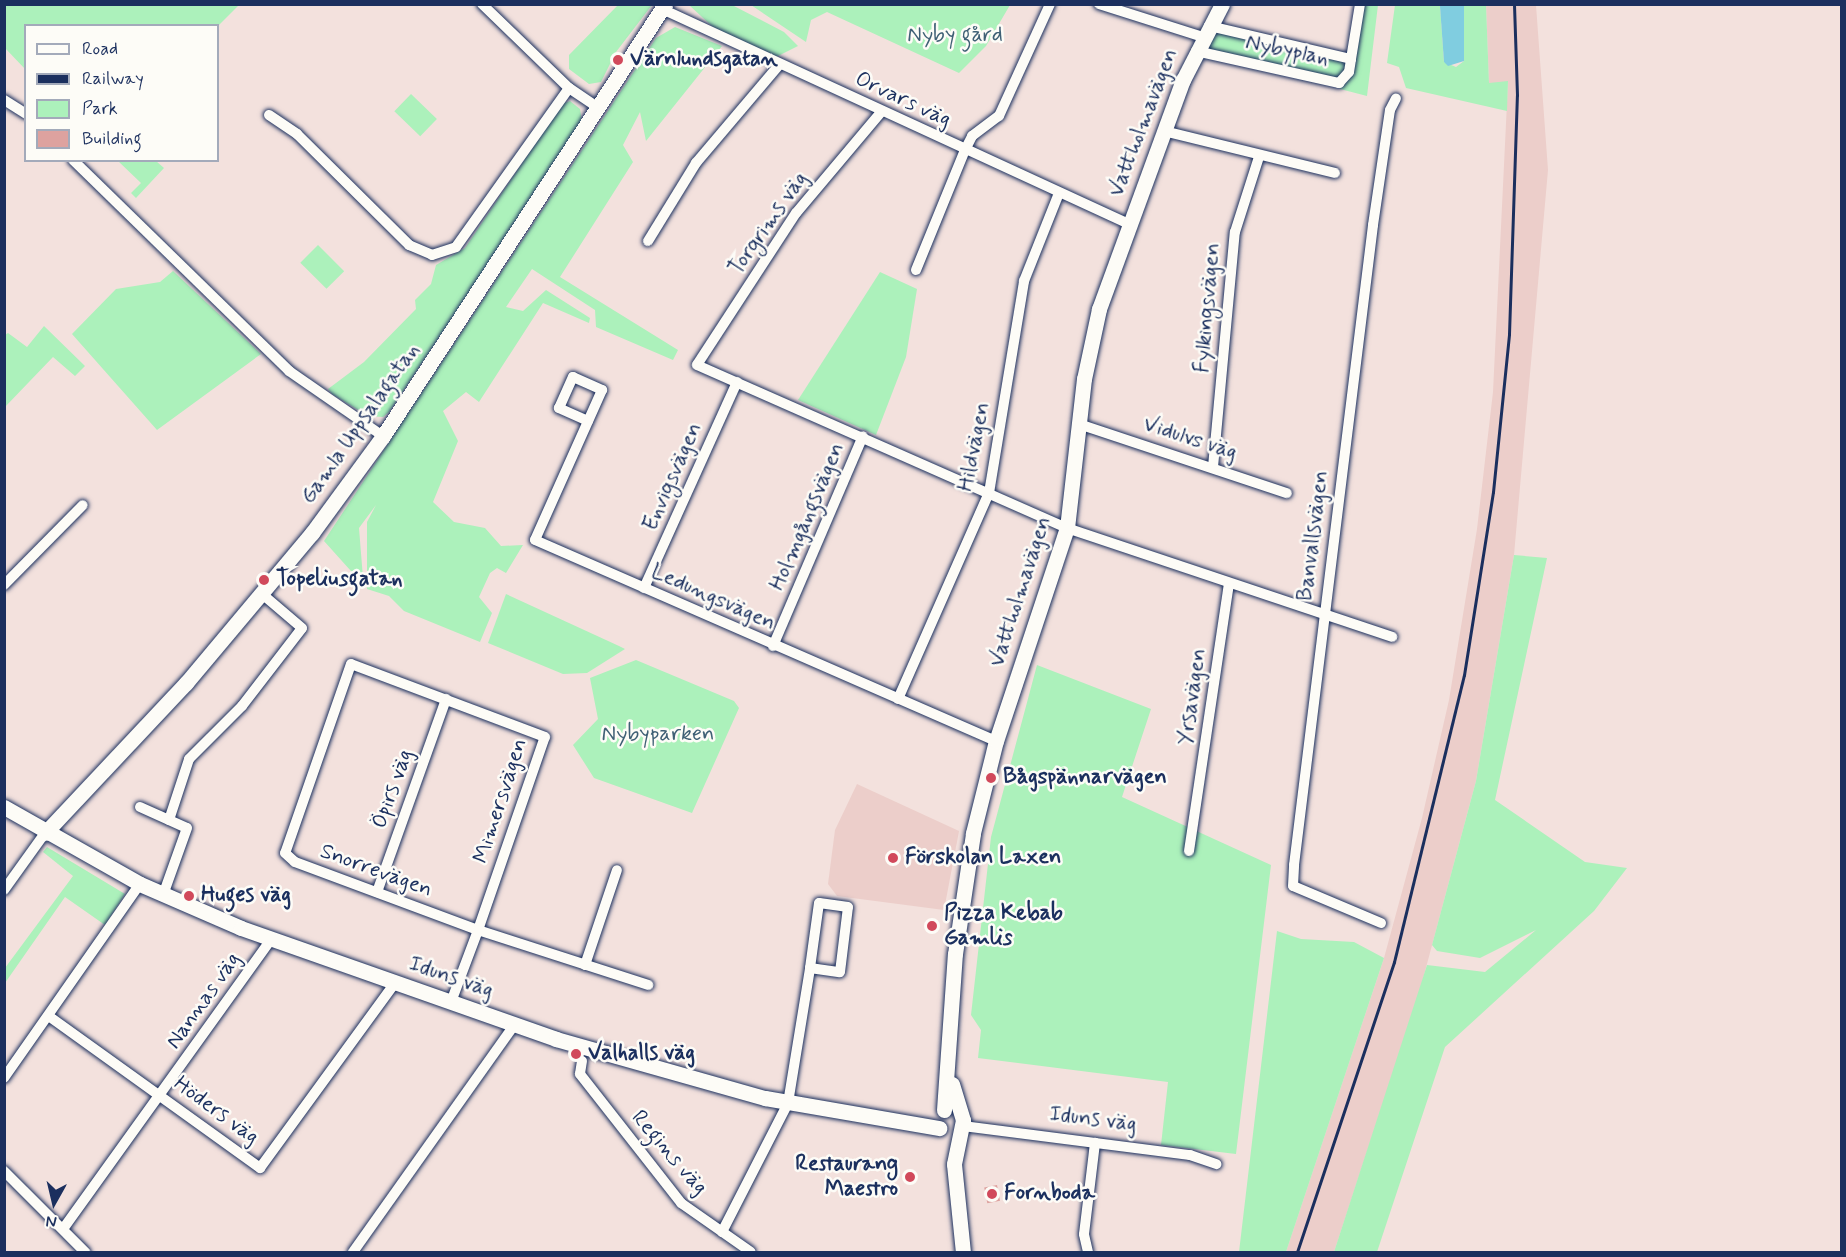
<!DOCTYPE html>
<html>
<head>
<meta charset="utf-8">
<style>
  body { margin:0 }
  #map { position:relative; width:1846px; height:1257px; overflow:hidden; background:#f3e1dd; font-family:Mynerve,sans-serif }
  div>[style] { position:absolute }
  [style*='--x'] { left:calc(var(--x)*1px); top:calc(var(--y)*1px); width:calc(var(--w)*1px); rotate:calc(var(--a)*1deg) }
  .built>* { inset:0; background:#ecceca }
  .green>* { inset:0; background:#acf1bb; transform-origin:0 0 }
  .water>* { inset:0; background:#80cde0 }
  .building>* { inset:0; background:#dda29f; transform-origin:0 0 }
  .roads { filter:drop-shadow(0 0 2px #1b2f5e) drop-shadow(0 0 2px #1b2f5e) }
  .street>* { height:10px; margin:-5px; padding:0 5px; transform-origin:5px; border-radius:5px; background:#fdfcf7 }
  .secondary>* { height:15px; margin:-7.5px; padding:0 7.5px; transform-origin:7.5px; border-radius:7.5px; background:#fdfcf7 }
  .rail>* { height:3px; margin:-1.5px; padding:0 1.5px; transform-origin:1.5px; border-radius:1.5px; background:#1b2f5e }
  .dots>* { width:16px; height:16px; translate:-50% -50%; box-sizing:border-box; border:3px solid #fdfcf7; border-radius:50% }
  span { translate:-50% -50%; white-space:nowrap; text-align:center; line-height:1.15; -webkit-text-stroke:5px #fdfcf7; paint-order:stroke }
  .park-label { font-size:22px; color:#3f6075 }
  .street-label { font-size:22px; color:#1b2f5e }
  .poi-label { font-size:22px; color:#1b2f5e; font-weight:700 }
  .left { translate:0 -50%; text-align:left }
  .right { translate:-100% -50%; text-align:right }
  .frame { position:absolute; inset:0; border:6px solid #1b2f5e; pointer-events:none }
  .legend { position:absolute; left:24px; top:24px; width:195px; height:138px; box-sizing:border-box; background:#fdfcf7; border:2px solid #a3aaba; margin:0; padding:8px 10px; list-style:none; font-size:18px; color:#1b2f5e }
  .legend li { display:flex; align-items:center; gap:12px; height:30px }
  .legend b { width:30px; border:2px solid #a3aaba }
  .north { position:absolute; left:24px; top:1173px; width:60px; height:60px; -webkit-text-stroke:4px #fdfcf7; paint-order:stroke; rotate:188deg; font-size:16px; font-weight:700; line-height:24px; text-align:center; color:#1b2f5e }
  .north::after { content:''; display:block; margin:auto; width:21px; height:27px; background:#1b2f5e; clip-path:polygon(50% 0,100% 100%,50% 72%,0 100%) }
</style>
</head>
<body>
<div id="map">
  <div class="built">
    <i style="clip-path:polygon(1486px 5px,1536px 5px,1548px 170px,1514px 555px,1476px 781px,1420px 990px,1334px 1252px,1286px 1252px,1384px 958px,1422px 818px,1449px 700px,1477px 529px,1493px 392px,1508px 82px,1489px 84px)"></i>
    <i style="clip-path:polygon(857px 784px,959px 831px,944px 910px,837px 896px,828px 884px,835px 830px)"></i>
  </div>
  <div class="green">
    <i style="clip-path:polygon(819px 4px,1010px 4px,1010px 5px,986px 46px,959px 73px,827px 12px,811px 20px,806px 42px,751px 5px)"></i>
    <i style="clip-path:polygon(4px 5px,5px 4px,239px 5px,218px 26px,26px 26px,25px 69px,5px 48px)"></i>
    <i style="clip-path:polygon(618px 5px,652px 5px,616px 52px,601px 82px,589px 84px,569px 69px,569px 55px)"></i>
    <i style="clip-path:polygon(689px 5px,732px 5px,784px 32px,798px 46px,776px 57px,715px 29px)"></i>
    <i style="clip-path:polygon(1360px 5px,1378px 5px,1367px 96px,1340px 89px,1339px 83px,1196px 51px,1209px 26px,1351px 58px)"></i>
    <i style="clip-path:polygon(1395px 5px,1440px 5px,1444px 62px,1456px 67px,1464px 61px,1464px 5px,1486px 5px,1489px 83px,1508px 81px,1507px 111px,1406px 88px,1399px 67px,1387px 63px)"></i>
    <i style="clip-path:polygon(675px 27px,722px 46px,646px 141px,640px 112px,623px 145px,633px 162px,560px 277px,678px 350px,673px 360px,596px 327px,595px 310px,532px 269px,506px 307px,523px 311px,546px 290px,590px 318px,589px 323px,543px 303px,479px 402px,466px 392px,443px 411px,458px 441px,433px 502px,454px 522px,485px 528px,501px 546px,523px 545px,506px 573px,497px 568px,490px 573px,479px 597px,492px 613px,480px 642px,404px 611px,389px 596px,367px 589px,367px 522px,376px 505px,359px 528px,363px 578px,359px 580px,324px 541px,656px 38px)"></i>
    <i style="left:411px;top:94px;width:36px;height:24px;rotate:44deg"></i>
    <i style="clip-path:polygon(570px 101px,580px 109px,582px 122px,575px 134px,389px 412px,383px 417px,368px 416px,332px 394px,328px 389px,364px 362px,416px 309px,415px 300px,431px 284px,436px 265px,465px 248px,562px 104px)"></i>
    <i style="clip-path:polygon(118px 161px,156px 161px,164px 168px,136px 198px,131px 193px,141px 183px)"></i>
    <i style="left:318px;top:245px;width:37px;height:25px;rotate:45deg"></i>
    <i style="clip-path:polygon(173px 271px,261px 354px,157px 430px,72px 334px,116px 289px,160px 282px)"></i>
    <i style="clip-path:polygon(880px 272px,917px 289px,906px 357px,876px 435px,798px 400px)"></i>
    <i style="clip-path:polygon(44px 326px,85px 366px,75px 376px,53px 357px,5px 407px,5px 335px,8px 333px,27px 347px)"></i>
    <i style="clip-path:polygon(1514px 555px,1547px 558px,1495px 800px,1585px 862px,1627px 868px,1594px 911px,1445px 1047px,1377px 1252px,1334px 1252px,1427px 965px,1485px 972px,1536px 930px,1480px 958px,1437px 951px,1432px 945px,1476px 781px)"></i>
    <i style="clip-path:polygon(506px 594px,619px 646px,625px 649px,587px 673px,563px 674px,488px 643px)"></i>
    <i style="clip-path:polygon(636px 660px,734px 701px,739px 708px,692px 813px,594px 778px,573px 745px,598px 719px,590px 678px)"></i>
    <i style="clip-path:polygon(1037px 665px,1151px 709px,1122px 797px,1271px 865px,1236px 1154px,1161px 1145px,1168px 1082px,978px 1058px,981px 1030px,971px 1015px,991px 837px)"></i>
    <i style="clip-path:polygon(47px 847px,125px 894px,105px 925px,65px 897px,5px 983px,5px 968px,73px 876px,43px 852px)"></i>
    <i style="clip-path:polygon(1277px 931px,1301px 939px,1354px 942px,1384px 958px,1286px 1252px,1239px 1252px)"></i>
  </div>
  <div class="water">
    <i style="clip-path:polygon(1464px 5px,1464px 61px,1448px 66px,1444px 62px,1440px 6px)"></i>
  </div>
  <div class="building">
    <i style="left:997px;top:1185px;width:16px;height:13px;rotate:79deg"></i>
  </div>
  <div class="roads">
    <div class="street">
      <i style="--x:482;--y:4;--w:121;--a:44"></i>
      <i style="--x:569;--y:88;--w:36;--a:34"></i>
      <i style="--x:1099;--y:4;--w:109;--a:17.6"></i>
      <i style="--x:662;--y:9;--w:514;--a:24.72"></i>
      <i style="--x:1196;--y:51;--w:147;--a:12.6"></i>
      <i style="--x:1339;--y:83;--w:15;--a:-48"></i>
      <i style="--x:1349;--y:72;--w:13;--a:-81"></i>
      <i style="--x:1351;--y:59;--w:146;--a:-166.9"></i>
      <i style="--x:1351;--y:59;--w:56;--a:-80.7"></i>
      <i style="--x:4;--y:100;--w:26;--a:32"></i>
      <i style="--x:882;--y:111;--w:133;--a:130.1"></i>
      <i style="--x:796;--y:213;--w:181;--a:123.1"></i>
      <i style="--x:697;--y:365;--w:404;--a:23.8"></i>
      <i style="--x:1067;--y:528;--w:343;--a:18.5"></i>
      <i style="--x:269;--y:115;--w:34;--a:34"></i>
      <i style="--x:297;--y:134;--w:158;--a:44.7"></i>
      <i style="--x:409;--y:245;--w:25;--a:23"></i>
      <i style="--x:432;--y:255;--w:25;--a:-18"></i>
      <i style="--x:456;--y:247;--w:195;--a:-54.6"></i>
      <i style="--x:1164;--y:131;--w:176;--a:13.8"></i>
      <i style="--x:73;--y:160;--w:302;--a:44.3"></i>
      <i style="--x:289;--y:371;--w:114;--a:34.7"></i>
      <i style="--x:648;--y:241;--w:92;--a:-58.4"></i>
      <i style="--x:696;--y:163;--w:128;--a:-49.7"></i>
      <i style="--x:916;--y:270;--w:130;--a:-67.8"></i>
      <i style="--x:965;--y:150;--w:16;--a:-63"></i>
      <i style="--x:972;--y:136;--w:34;--a:-37"></i>
      <i style="--x:999;--y:116;--w:123;--a:-65.5"></i>
      <i style="--x:588;--y:421;--w:32;--a:-156"></i>
      <i style="--x:559;--y:408;--w:34;--a:-66"></i>
      <i style="--x:573;--y:377;--w:32;--a:24"></i>
      <i style="--x:602;--y:390;--w:164;--a:114.1"></i>
      <i style="--x:535;--y:540;--w:503;--a:23.56"></i>
      <i style="--x:1079;--y:424;--w:219;--a:18.4"></i>
      <i style="--x:1213;--y:467;--w:236;--a:-84.7"></i>
      <i style="--x:1235;--y:232;--w:79;--a:-72.3"></i>
      <i style="--x:4;--y:585;--w:112;--a:-45.4"></i>
      <i style="--x:644;--y:588;--w:226;--a:-65.7"></i>
      <i style="--x:773;--y:646;--w:228;--a:-66.8"></i>
      <i style="--x:898;--y:699;--w:225;--a:-66.2"></i>
      <i style="--x:989;--y:493;--w:215;--a:-80.6"></i>
      <i style="--x:1024;--y:281;--w:95;--a:-68.3"></i>
      <i style="--x:140;--y:807;--w:51;--a:24.1"></i>
      <i style="--x:187;--y:828;--w:71;--a:109.7"></i>
      <i style="--x:169;--y:820;--w:64;--a:-71.8"></i>
      <i style="--x:189;--y:759;--w:75;--a:-45"></i>
      <i style="--x:242;--y:706;--w:98;--a:-52.4"></i>
      <i style="--x:302;--y:628;--w:52;--a:-139.6"></i>
      <i style="--x:1189;--y:851;--w:270;--a:-81.5"></i>
      <i style="--x:4;--y:890;--w:70;--a:-54.3"></i>
      <i style="--x:377;--y:892;--w:205;--a:-70.3"></i>
      <i style="--x:1381;--y:923;--w:95;--a:-157.2"></i>
      <i style="--x:1293;--y:886;--w:21;--a:-87"></i>
      <i style="--x:1294;--y:865;--w:645;--a:-82.96"></i>
      <i style="--x:1373;--y:225;--w:116;--a:-81.6"></i>
      <i style="--x:1390;--y:110;--w:13;--a:-63"></i>
      <i style="--x:585;--y:965;--w:100;--a:-71.4"></i>
      <i style="--x:451;--y:1002;--w:77;--a:-69.4"></i>
      <i style="--x:478;--y:930;--w:204;--a:-70.9"></i>
      <i style="--x:545;--y:737;--w:207;--a:-159.4"></i>
      <i style="--x:351;--y:664;--w:200;--a:109.2"></i>
      <i style="--x:285;--y:853;--w:13;--a:42"></i>
      <i style="--x:295;--y:862;--w:195;--a:20.4"></i>
      <i style="--x:478;--y:930;--w:179;--a:17.9"></i>
      <i style="--x:50;--y:1017;--w:259;--a:35.7"></i>
      <i style="--x:260;--y:1168;--w:229;--a:-53.9"></i>
      <i style="--x:582;--y:1061;--w:13;--a:99"></i>
      <i style="--x:580;--y:1074;--w:164;--a:51.9"></i>
      <i style="--x:681;--y:1203;--w:85;--a:35"></i>
      <i style="--x:4;--y:1078;--w:237;--a:-55"></i>
      <i style="--x:963;--y:1126;--w:229;--a:7.3"></i>
      <i style="--x:1190;--y:1155;--w:28;--a:19"></i>
      <i style="--x:4;--y:1171;--w:115;--a:45"></i>
      <i style="--x:63;--y:1229;--w:356;--a:-54.3"></i>
      <i style="--x:722;--y:1232;--w:145;--a:-62.9"></i>
      <i style="--x:788;--y:1103;--w:137;--a:-80.7"></i>
      <i style="--x:810;--y:968;--w:30;--a:8"></i>
      <i style="--x:840;--y:972;--w:65;--a:-83"></i>
      <i style="--x:848;--y:907;--w:29;--a:-172"></i>
      <i style="--x:819;--y:903;--w:66;--a:97.9"></i>
      <i style="--x:353;--y:1252;--w:280;--a:-54.6"></i>
      <i style="--x:1088;--y:1252;--w:18;--a:-103"></i>
      <i style="--x:1084;--y:1234;--w:92;--a:-83.1"></i>
    </div>
    <div class="secondary">
      <i style="--x:4;--y:807;--w:156;--a:29.5"></i>
      <i style="--x:140;--y:884;--w:110;--a:23.5"></i>
      <i style="--x:241;--y:928;--w:334;--a:19.4"></i>
      <i style="--x:556;--y:1039;--w:217;--a:15.8"></i>
      <i style="--x:765;--y:1098;--w:177;--a:9.8"></i>
      <i style="--x:45;--y:833;--w:206;--a:-46.8"></i>
      <i style="--x:186;--y:683;--w:196;--a:-50"></i>
      <i style="--x:312;--y:533;--w:120;--a:-53.8"></i>
      <i style="--x:383;--y:436;--w:516;--a:-56.86"></i>
      <i style="--x:952;--y:1084;--w:38;--a:73"></i>
      <i style="--x:963;--y:1120;--w:45;--a:101.6"></i>
      <i style="--x:954;--y:1164;--w:88;--a:84.2"></i>
      <i style="--x:944;--y:1110;--w:156;--a:-86"></i>
      <i style="--x:955;--y:954;--w:122;--a:-81.5"></i>
      <i style="--x:973;--y:833;--w:95;--a:-76"></i>
      <i style="--x:996;--y:741;--w:225;--a:-71.6"></i>
      <i style="--x:1067;--y:528;--w:150;--a:-83.5"></i>
      <i style="--x:1084;--y:379;--w:72;--a:-77.9"></i>
      <i style="--x:1099;--y:309;--w:244;--a:-69.9"></i>
      <i style="--x:1183;--y:80;--w:85;--a:-62.8"></i>
    </div>
  </div>
  <div class="rail">
    <i style="--x:1297;--y:1252;--w:306;--a:-71.5"></i>
    <i style="--x:1394;--y:962;--w:295;--a:-76.3"></i>
    <i style="--x:1464;--y:675;--w:185;--a:-81"></i>
    <i style="--x:1493;--y:492;--w:159;--a:-84.2"></i>
    <i style="--x:1509;--y:334;--w:239;--a:-88.1"></i>
    <i style="--x:1517;--y:95;--w:91;--a:-91.9"></i>
  </div>
  <div class="dots">
    <i style="left:618px;top:60px;background:#d1495b"></i>
    <i style="left:264px;top:580px;background:#d1495b"></i>
    <i style="left:991px;top:778px;background:#d1495b"></i>
    <i style="left:893px;top:858px;background:#d1495b"></i>
    <i style="left:189px;top:896px;background:#d1495b"></i>
    <i style="left:932px;top:926px;background:#d1495b"></i>
    <i style="left:576px;top:1054px;background:#d1495b"></i>
    <i style="left:910px;top:1177px;background:#d1495b"></i>
    <i style="left:992px;top:1194px;background:#d1495b"></i>
  </div>
  <div class="park-label">
    <span style="left:955px;top:36px">Nyby gård</span>
    <span style="left:658px;top:735px">Nybyparken</span>
  </div>
  <div class="street-label">
    <span style="left:1287px;top:51px;rotate:12deg">Nybyplan</span>
    <span style="left:903px;top:100px;rotate:25deg">Orvars väg</span>
    <span style="left:1144px;top:123px;rotate:-69deg">Vattholmavägen</span>
    <span style="left:769px;top:224px;rotate:-55deg">Torgrims väg</span>
    <span style="left:1208px;top:308px;rotate:-85deg">Fylkingsvägen</span>
    <span style="left:361px;top:424px;rotate:-55deg">Gamla Uppsalagatan</span>
    <span style="left:1190px;top:439px;rotate:18deg">Vidulvs väg</span>
    <span style="left:975px;top:447px;rotate:-79deg">Hildvägen</span>
    <span style="left:673px;top:477px;rotate:-66deg">Envigsvägen</span>
    <span style="left:808px;top:517px;rotate:-67deg">Holmgångsvägen</span>
    <span style="left:1314px;top:536px;rotate:-83deg">Banvallsvägen</span>
    <span style="left:1021px;top:592px;rotate:-72deg">Vattholmavägen</span>
    <span style="left:713px;top:598px;rotate:24deg">Ledungsvägen</span>
    <span style="left:1193px;top:697px;rotate:-82deg">Yrsavägen</span>
    <span style="left:393px;top:789px;rotate:-70deg">Öpirs väg</span>
    <span style="left:501px;top:801px;rotate:-72deg">Mimersvägen</span>
    <span style="left:376px;top:871px;rotate:20deg">Snorrevägen</span>
    <span style="left:451px;top:978px;rotate:19deg">Iduns väg</span>
    <span style="left:204px;top:1001px;rotate:-55deg">Nannas väg</span>
    <span style="left:216px;top:1111px;rotate:36deg">Höders väg</span>
    <span style="left:1093px;top:1120px;rotate:7deg">Iduns väg</span>
    <span style="left:669px;top:1153px;rotate:49deg">Regins väg</span>
  </div>
  <div class="poi-label">
    <span class="left" style="left:630px;top:60px">Värnlundsgatan</span>
    <span class="left" style="left:276px;top:580px">Topeliusgatan</span>
    <span class="left" style="left:1003px;top:778px">Bågspännarvägen</span>
    <span class="left" style="left:905px;top:858px">Förskolan Laxen</span>
    <span class="left" style="left:201px;top:896px">Huges väg</span>
    <span class="left" style="left:944px;top:926px">Pizza Kebab<br>Gamlis</span>
    <span class="left" style="left:588px;top:1054px">Valhalls väg</span>
    <span class="right" style="left:898px;top:1177px">Restaurang<br>Maestro</span>
    <span class="left" style="left:1004px;top:1194px">Fornboda</span>
  </div>
  <div class="frame"></div>
  <ul class="legend">
  <li><b style="height:8px;background:#fdfcf7"></b>Road</li>
  <li><b style="height:8px;background:#1b2f5e"></b>Railway</li>
  <li><b style="height:16px;background:#acf1bb"></b>Park</li>
  <li><b style="height:16px;background:#dda29f"></b>Building</li>
  </ul>
  <div class="north">N</div>
</div>
</body>
</html>
